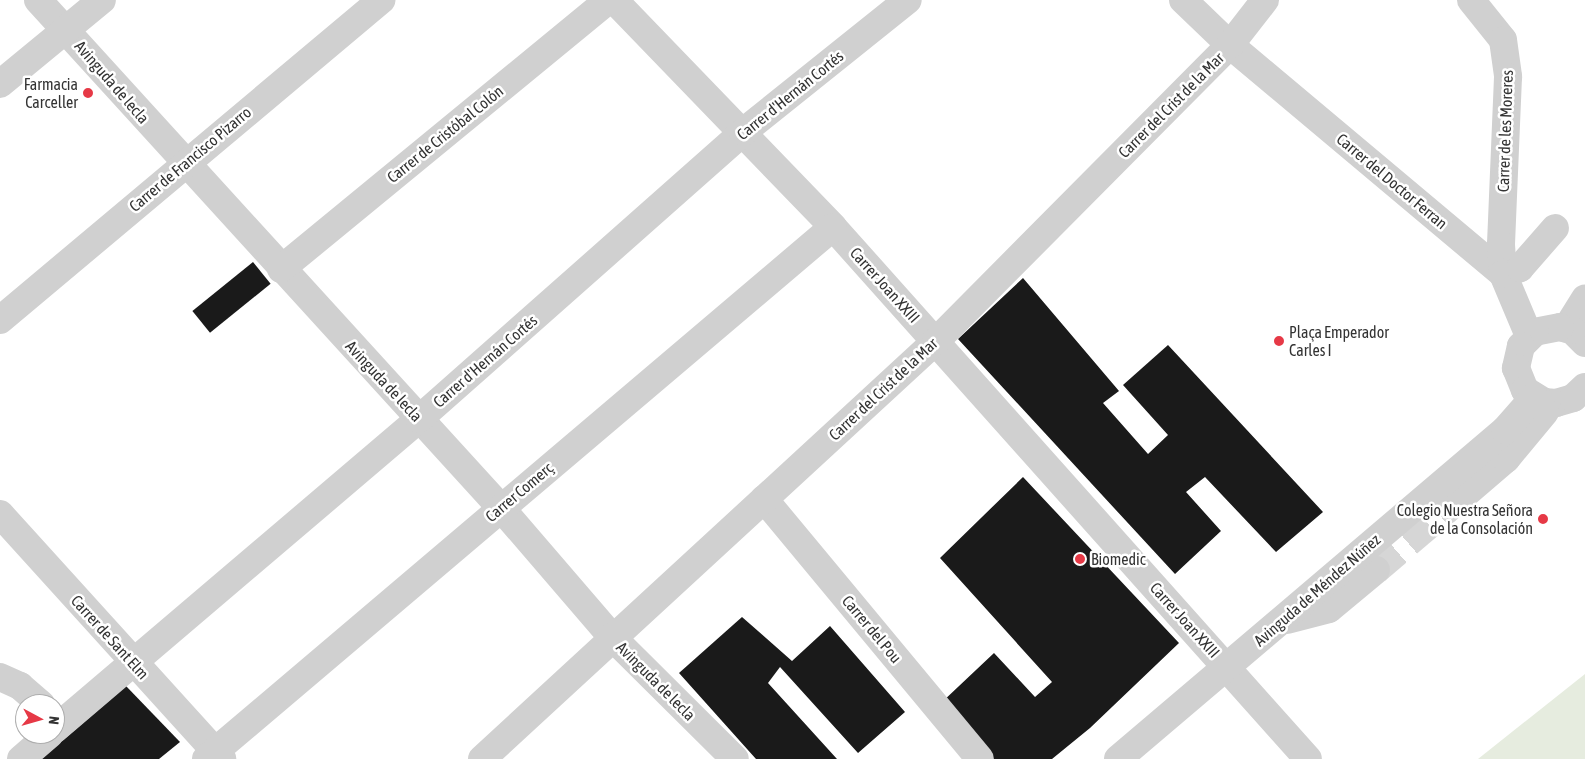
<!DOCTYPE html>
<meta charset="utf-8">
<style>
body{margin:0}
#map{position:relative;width:1585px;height:759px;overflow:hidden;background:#fff;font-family:"Asap Condensed",sans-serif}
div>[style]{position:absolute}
.green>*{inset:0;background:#e6ecdf}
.building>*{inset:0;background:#1a1a1a;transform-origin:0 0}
.minor-tunnel>*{height:28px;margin-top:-14px;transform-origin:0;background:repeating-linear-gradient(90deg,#d6d6d6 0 28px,transparent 0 42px)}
.minor>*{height:28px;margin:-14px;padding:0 14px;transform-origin:14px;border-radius:14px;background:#d0d0d0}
.dots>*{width:14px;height:14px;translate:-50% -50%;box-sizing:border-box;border:2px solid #fff;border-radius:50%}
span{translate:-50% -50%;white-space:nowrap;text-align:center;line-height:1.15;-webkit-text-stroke:5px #fff;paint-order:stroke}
.street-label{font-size:16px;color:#333}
.poi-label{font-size:16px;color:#333}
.right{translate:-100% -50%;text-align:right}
.left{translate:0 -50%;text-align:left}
.north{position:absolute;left:15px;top:694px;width:50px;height:50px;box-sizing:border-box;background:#fff;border:1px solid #adadad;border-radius:50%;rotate:96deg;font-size:14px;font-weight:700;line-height:20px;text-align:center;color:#333}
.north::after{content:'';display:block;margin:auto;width:18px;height:22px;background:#e63946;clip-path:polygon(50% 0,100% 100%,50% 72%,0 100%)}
</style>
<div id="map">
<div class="green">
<i style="clip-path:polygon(1585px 674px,1585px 759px,1478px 759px)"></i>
</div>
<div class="building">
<i style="left:253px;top:262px;width:28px;height:78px;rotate:51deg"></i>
<i style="clip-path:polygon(1023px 278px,1119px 391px,1103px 403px,1148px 454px,1168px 435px,1123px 385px,1168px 345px,1323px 512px,1276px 552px,1205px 477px,1186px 492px,1221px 531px,1175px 574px,958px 339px)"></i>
<i style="clip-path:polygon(1023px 477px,1179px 643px,1090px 728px,1052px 759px,989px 759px,941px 703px,994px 653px,1035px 697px,1052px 682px,940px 558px)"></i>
<i style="clip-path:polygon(742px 617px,792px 661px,830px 626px,905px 712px,858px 753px,780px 667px,768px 683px,837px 759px,756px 759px,679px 673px)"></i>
<i style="clip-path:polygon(126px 686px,180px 742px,159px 759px,41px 759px)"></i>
</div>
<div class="minor-tunnel">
<i style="left:1376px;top:570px;width:106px;rotate:-40.4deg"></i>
</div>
<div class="minor">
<i style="left:38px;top:0;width:687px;rotate:47.65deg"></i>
<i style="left:501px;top:508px;width:170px;rotate:49.3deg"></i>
<i style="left:612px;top:637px;width:173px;rotate:44.8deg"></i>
<i style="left:614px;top:0;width:315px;rotate:46deg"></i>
<i style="left:833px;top:227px;width:713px;rotate:48.24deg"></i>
<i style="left:1183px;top:0;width:65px;rotate:43.8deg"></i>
<i style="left:1230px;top:45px;width:356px;rotate:40deg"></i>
<i style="left:1503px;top:274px;width:67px;rotate:67.2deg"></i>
<i style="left:1471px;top:0;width:51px;rotate:51.3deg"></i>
<i style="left:1503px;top:40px;width:37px;rotate:82deg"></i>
<i style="left:1508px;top:77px;width:168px;rotate:92.4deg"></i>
<i style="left:1501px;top:245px;width:29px;rotate:86deg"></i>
<i style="left:0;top:84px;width:132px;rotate:-39.5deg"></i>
<i style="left:281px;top:269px;width:424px;rotate:-39.4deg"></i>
<i style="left:1503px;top:274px;width:18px;rotate:-19deg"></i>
<i style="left:1520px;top:268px;width:53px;rotate:-48.8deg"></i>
<i style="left:0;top:320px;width:498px;rotate:-40deg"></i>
<i style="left:1566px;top:329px;width:36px;rotate:-58deg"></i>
<i style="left:1585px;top:343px;width:18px;rotate:-135deg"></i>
<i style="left:1572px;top:330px;width:12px;rotate:-166deg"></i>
<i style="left:1560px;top:327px;width:25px;rotate:169deg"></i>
<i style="left:1535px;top:332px;width:20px;rotate:135deg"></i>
<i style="left:1521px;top:346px;width:23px;rotate:103deg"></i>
<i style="left:1516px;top:368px;width:24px;rotate:68deg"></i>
<i style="left:1525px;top:390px;width:22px;rotate:32deg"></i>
<i style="left:1544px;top:402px;width:12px;rotate:5deg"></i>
<i style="left:1556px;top:403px;width:18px;rotate:-16deg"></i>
<i style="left:1573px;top:398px;width:16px;rotate:-43deg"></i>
<i style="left:764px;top:499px;width:338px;rotate:50.3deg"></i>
<i style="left:1457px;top:501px;width:65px;rotate:-40.6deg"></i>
<i style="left:1506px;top:459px;width:61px;rotate:-50.3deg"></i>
<i style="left:0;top:514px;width:331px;rotate:47.8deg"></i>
<i style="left:1287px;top:620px;width:43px;rotate:-14.7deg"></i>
<i style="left:1329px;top:609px;width:61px;rotate:-39.7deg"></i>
<i style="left:0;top:677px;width:22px;rotate:24deg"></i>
<i style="left:20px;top:686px;width:28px;rotate:41deg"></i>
<i style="left:55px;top:729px;width:478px;rotate:-40.4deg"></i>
<i style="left:419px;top:419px;width:433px;rotate:-41.5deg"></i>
<i style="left:743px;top:132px;width:211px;rotate:-38.7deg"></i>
<i style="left:21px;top:759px;width:38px;rotate:-41deg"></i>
<i style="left:206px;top:759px;width:822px;rotate:-40.31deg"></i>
<i style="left:482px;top:759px;width:617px;rotate:-42.64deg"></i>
<i style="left:936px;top:341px;width:417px;rotate:-45.2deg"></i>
<i style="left:1230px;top:45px;width:57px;rotate:-52.1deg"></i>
<i style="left:1118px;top:759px;width:508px;rotate:-40.37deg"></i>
<i style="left:1505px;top:430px;width:44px;rotate:-48.7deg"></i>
</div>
<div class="dots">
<i style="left:88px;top:93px;background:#e63946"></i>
<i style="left:1279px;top:341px;background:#e63946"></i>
<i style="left:1543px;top:519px;background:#e63946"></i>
<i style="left:1080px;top:559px;background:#e63946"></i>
</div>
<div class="street-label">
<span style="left:112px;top:82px;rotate:49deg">Avinguda de lecla</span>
<span style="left:790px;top:95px;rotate:-39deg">Carrer d'Hernán Cortés</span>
<span style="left:1171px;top:105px;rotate:-45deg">Carrer del Crist de la Mar</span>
<span style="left:1505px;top:131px;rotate:-88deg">Carrer de les Moreres</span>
<span style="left:445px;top:134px;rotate:-39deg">Carrer de Cristóbal Colón</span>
<span style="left:190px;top:159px;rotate:-40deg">Carrer de Francisco Pizarro</span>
<span style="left:1392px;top:181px;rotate:40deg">Carrer del Doctor Ferran</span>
<span style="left:885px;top:285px;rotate:48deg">Carrer Joan XXIII</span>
<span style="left:485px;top:361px;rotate:-41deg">Carrer d'Hernán Cortés</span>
<span style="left:384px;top:381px;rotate:47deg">Avinguda de lecla</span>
<span style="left:883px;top:389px;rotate:-43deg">Carrer del Crist de la Mar</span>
<span style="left:519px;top:492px;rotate:-40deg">Carrer Comerç</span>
<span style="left:1317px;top:590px;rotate:-41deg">Avinguda de Méndez Núñez</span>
<span style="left:1185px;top:620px;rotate:48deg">Carrer Joan XXIII</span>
<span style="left:872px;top:629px;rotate:50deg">Carrer del Pou</span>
<span style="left:110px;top:637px;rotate:48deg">Carrer de Sant Elm</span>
<span style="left:656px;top:681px;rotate:45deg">Avinguda de lecla</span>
</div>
<div class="poi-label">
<span class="right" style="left:78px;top:93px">Farmacia<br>Carceller</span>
<span class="left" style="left:1289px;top:341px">Plaça Emperador<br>Carles I</span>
<span class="right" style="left:1533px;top:519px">Colegio Nuestra Señora<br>de la Consolación</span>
<span class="left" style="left:1091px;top:559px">Biomedic</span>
</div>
<div class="north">N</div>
</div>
